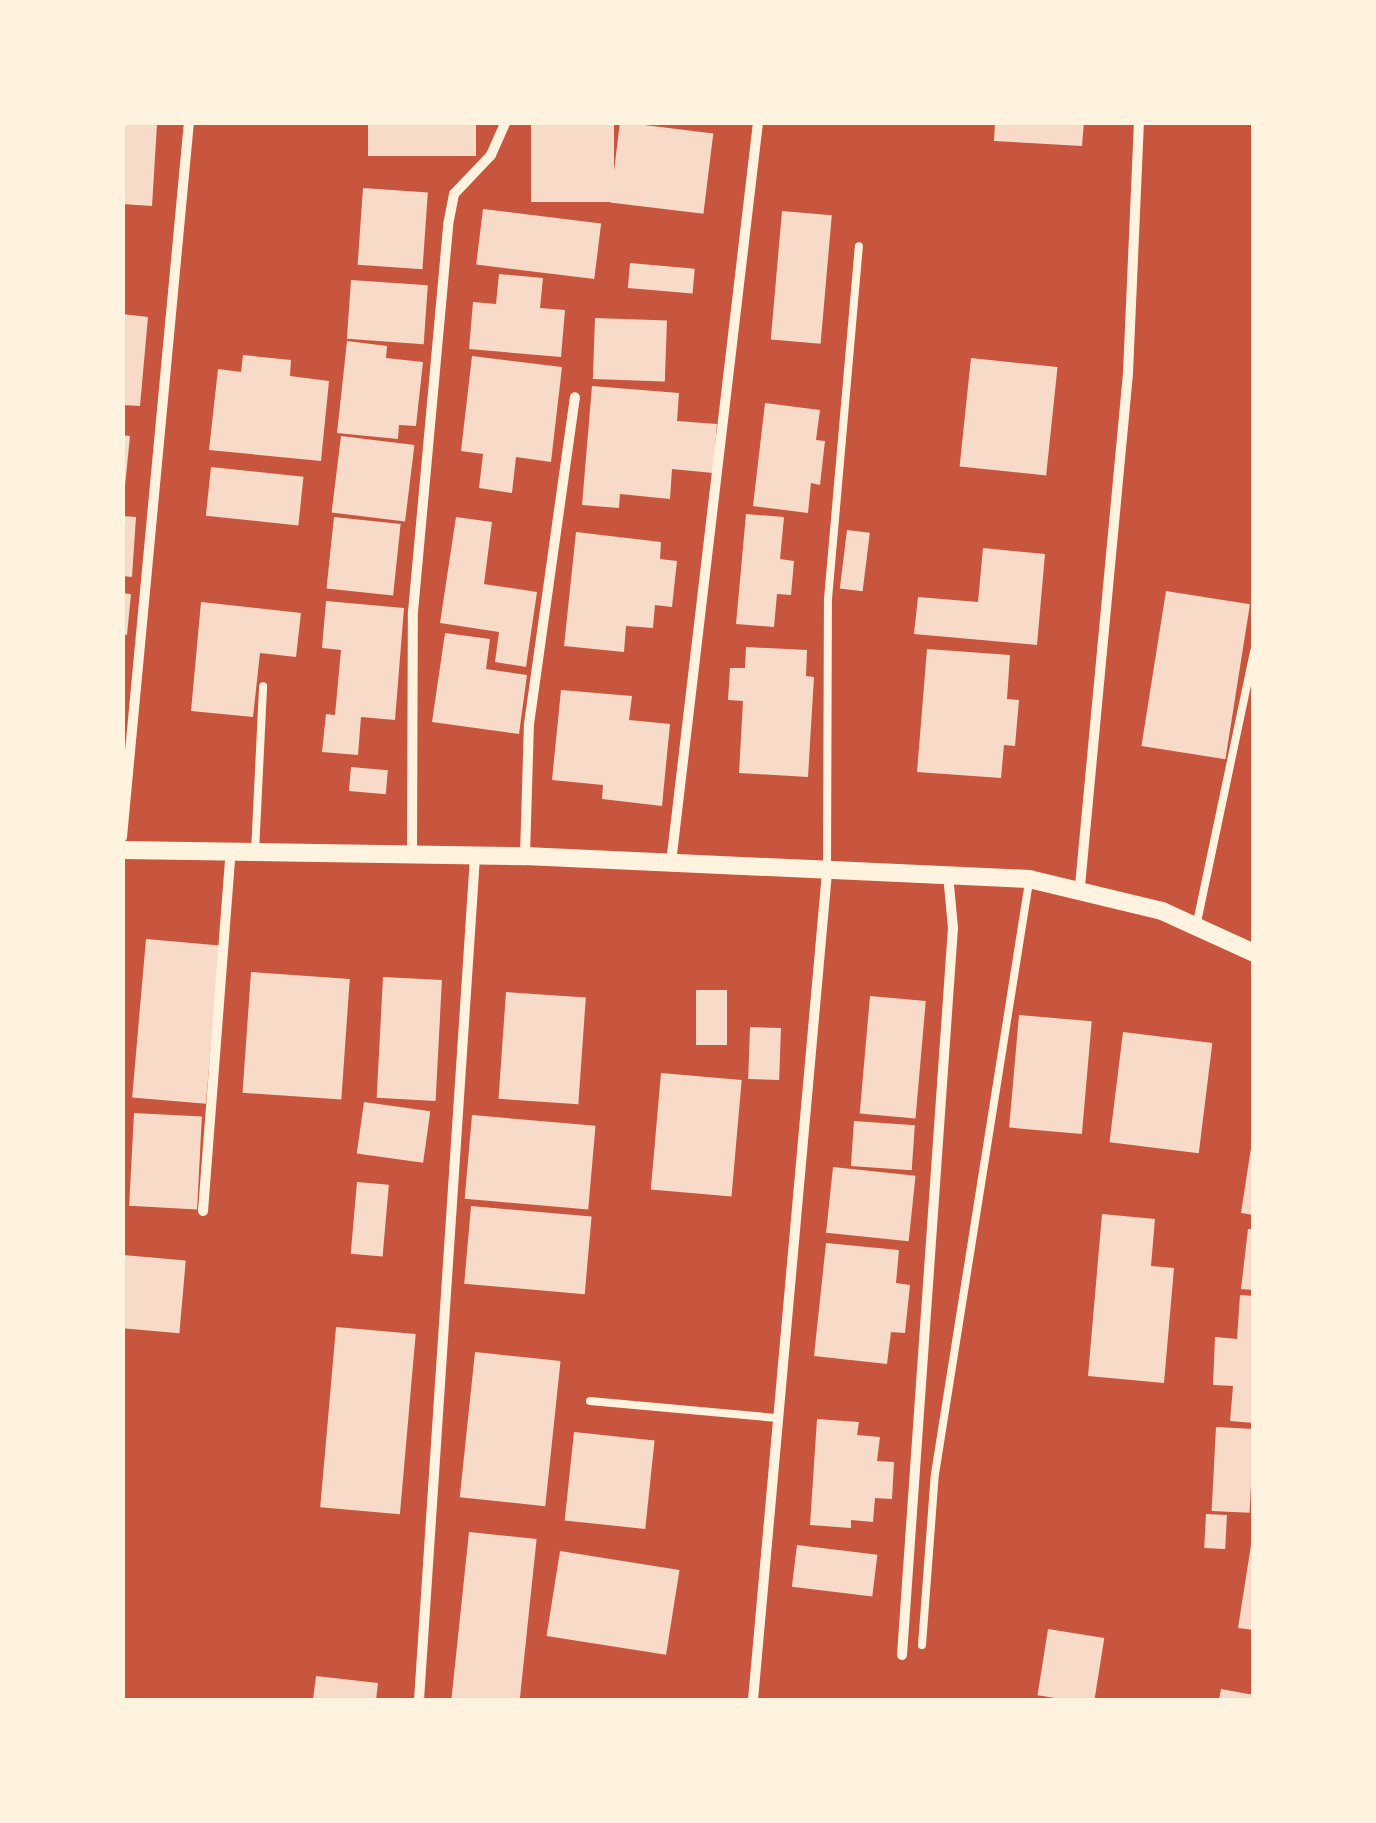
<!DOCTYPE html>
<style>
body{margin:0}
#map{position:relative;width:1376px;height:1823px;overflow:hidden;background:#c8553d;font-family:"Playfair Display",serif}
div>[style]{position:absolute}
.building>*{inset:0;background:#f7dbc8;transform-origin:0 0}
.service>*{height:8px;margin:-4px;padding:0 4px;transform-origin:4px;border-radius:4px;background:#fff3e0}
.minor>*{height:10px;margin:-5px;padding:0 5px;transform-origin:5px;border-radius:5px;background:#fff3e0}
.tertiary>*{height:18px;margin:-9px;padding:0 9px;transform-origin:9px;border-radius:9px;background:#fff3e0}
span{translate:-50% -50%;white-space:nowrap;text-align:center;line-height:1.15;-webkit-text-stroke:8px #fff3e0;paint-order:stroke}
.frame{position:absolute;inset:0;border:125px solid #fff3e0;pointer-events:none}
</style>
<div id="map">
<div class="building">
<i style="left:368px;top:122px;width:108px;height:34px"></i>
<i style="left:531px;top:122px;width:83px;height:80px"></i>
<i style="left:620px;top:122px;width:94px;height:81px;rotate:7deg"></i>
<i style="clip-path:polygon(995px 122px,1084px 122px,1082px 146px,994px 141px)"></i>
<i style="clip-path:polygon(122px 123px,157px 125px,152px 206px,122px 204px)"></i>
<i style="left:363px;top:188px;width:65px;height:77px;rotate:4deg"></i>
<i style="left:483px;top:209px;width:119px;height:56px;rotate:7deg"></i>
<i style="left:782px;top:211px;width:50px;height:129px;rotate:5deg"></i>
<i style="left:630px;top:263px;width:65px;height:25px;rotate:5deg"></i>
<i style="clip-path:polygon(499px 274px,543px 278px,540px 308px,565px 310px,561px 357px,469px 349px,473px 302px,496px 304px)"></i>
<i style="left:351px;top:280px;width:77px;height:59px;rotate:4deg"></i>
<i style="clip-path:polygon(122px 314px,148px 317px,140px 406px,122px 405px)"></i>
<i style="left:595px;top:318px;width:72px;height:61px;rotate:2deg"></i>
<i style="clip-path:polygon(347px 341px,387px 346px,386px 358px,423px 362px,416px 426px,399px 425px,398px 439px,337px 433px)"></i>
<i style="clip-path:polygon(243px 355px,291px 360px,290px 376px,329px 381px,321px 461px,209px 450px,218px 369px,241px 372px)"></i>
<i style="clip-path:polygon(472px 356px,562px 367px,551px 462px,516px 457px,512px 493px,479px 488px,483px 454px,461px 451px)"></i>
<i style="left:971px;top:358px;width:87px;height:109px;rotate:6deg"></i>
<i style="clip-path:polygon(592px 386px,679px 393px,677px 421px,717px 424px,713px 473px,672px 469px,670px 499px,620px 494px,619px 508px,582px 505px)"></i>
<i style="clip-path:polygon(765px 403px,820px 410px,816px 440px,825px 441px,820px 485px,811px 483px,808px 513px,753px 506px)"></i>
<i style="clip-path:polygon(122px 435px,130px 436px,125px 486px,122px 486px)"></i>
<i style="left:341px;top:436px;width:74px;height:77px;rotate:7deg"></i>
<i style="left:211px;top:467px;width:93px;height:49px;rotate:6deg"></i>
<i style="clip-path:polygon(746px 514px,784px 517px,780px 559px,794px 561px,791px 595px,777px 594px,774px 627px,736px 624px)"></i>
<i style="clip-path:polygon(122px 516px,136px 517px,132px 577px,122px 576px)"></i>
<i style="left:334px;top:517px;width:67px;height:72px;rotate:6deg"></i>
<i style="clip-path:polygon(456px 517px,492px 522px,484px 584px,537px 592px,526px 667px,495px 662px,499px 632px,440px 623px)"></i>
<i style="left:847px;top:530px;width:23px;height:59px;rotate:7deg"></i>
<i style="clip-path:polygon(576px 532px,661px 542px,660px 559px,677px 561px,672px 607px,655px 605px,653px 628px,626px 626px,624px 652px,564px 646px)"></i>
<i style="clip-path:polygon(983px 548px,1045px 554px,1037px 645px,914px 634px,918px 597px,978px 602px)"></i>
<i style="left:1166px;top:591px;width:85px;height:157px;rotate:9deg"></i>
<i style="clip-path:polygon(122px 593px,131px 594px,127px 635px,122px 634px)"></i>
<i style="clip-path:polygon(326px 601px,404px 608px,395px 720px,361px 717px,358px 755px,322px 752px,326px 714px,335px 715px,341px 650px,322px 648px)"></i>
<i style="clip-path:polygon(201px 602px,301px 613px,296px 657px,260px 653px,253px 717px,191px 711px)"></i>
<i style="clip-path:polygon(445px 633px,490px 639px,486px 669px,527px 675px,519px 734px,432px 722px)"></i>
<i style="clip-path:polygon(746px 647px,807px 650px,806px 676px,814px 677px,808px 777px,739px 773px,743px 701px,728px 700px,730px 668px,745px 668px)"></i>
<i style="clip-path:polygon(927px 649px,1010px 655px,1007px 699px,1019px 700px,1015px 746px,1004px 745px,1001px 778px,917px 772px)"></i>
<i style="clip-path:polygon(561px 690px,632px 696px,629px 720px,670px 724px,662px 806px,602px 799px,603px 785px,552px 780px)"></i>
<i style="left:351px;top:767px;width:37px;height:24px;rotate:5deg"></i>
<i style="left:146px;top:939px;width:74px;height:159px;rotate:5deg"></i>
<i style="left:251px;top:972px;width:99px;height:121px;rotate:4deg"></i>
<i style="left:383px;top:977px;width:59px;height:121px;rotate:3deg"></i>
<i style="left:696px;top:990px;width:31px;height:55px"></i>
<i style="left:506px;top:992px;width:80px;height:107px;rotate:4deg"></i>
<i style="left:870px;top:996px;width:56px;height:118px;rotate:5deg"></i>
<i style="left:1019px;top:1015px;width:73px;height:113px;rotate:5deg"></i>
<i style="left:750px;top:1027px;width:31px;height:52px;rotate:2deg"></i>
<i style="left:1123px;top:1032px;width:90px;height:111px;rotate:7deg"></i>
<i style="left:661px;top:1073px;width:81px;height:117px;rotate:5deg"></i>
<i style="left:364px;top:1102px;width:67px;height:52px;rotate:8deg"></i>
<i style="left:134px;top:1113px;width:68px;height:93px;rotate:3deg"></i>
<i style="left:472px;top:1115px;width:124px;height:84px;rotate:5deg"></i>
<i style="left:854px;top:1121px;width:61px;height:45px;rotate:4deg"></i>
<i style="clip-path:polygon(1251px 1148px,1254px 1148px,1254px 1215px,1241px 1213px)"></i>
<i style="left:833px;top:1167px;width:83px;height:66px;rotate:6deg"></i>
<i style="left:357px;top:1182px;width:32px;height:72px;rotate:5deg"></i>
<i style="left:471px;top:1206px;width:121px;height:78px;rotate:5deg"></i>
<i style="clip-path:polygon(1102px 1214px,1155px 1219px,1151px 1266px,1174px 1268px,1164px 1383px,1088px 1376px)"></i>
<i style="clip-path:polygon(1248px 1229px,1254px 1229px,1254px 1290px,1241px 1289px)"></i>
<i style="clip-path:polygon(826px 1243px,899px 1250px,896px 1283px,910px 1285px,905px 1333px,891px 1332px,887px 1364px,814px 1356px)"></i>
<i style="left:123px;top:1255px;width:63px;height:73px;rotate:5deg"></i>
<i style="clip-path:polygon(1240px 1295px,1254px 1296px,1254px 1423px,1230px 1421px,1233px 1386px,1213px 1385px,1215px 1337px,1237px 1339px)"></i>
<i style="left:336px;top:1327px;width:80px;height:181px;rotate:5deg"></i>
<i style="left:475px;top:1352px;width:86px;height:146px;rotate:6deg"></i>
<i style="clip-path:polygon(817px 1419px,859px 1422px,857px 1435px,880px 1437px,877px 1461px,894px 1462px,892px 1499px,875px 1498px,873px 1522px,851px 1520px,851px 1528px,810px 1525px)"></i>
<i style="left:1216px;top:1427px;width:38px;height:84px;rotate:3deg"></i>
<i style="left:574px;top:1432px;width:81px;height:89px;rotate:6deg"></i>
<i style="left:1206px;top:1514px;width:21px;height:34px;rotate:3deg"></i>
<i style="left:469px;top:1532px;width:68px;height:169px;rotate:6deg"></i>
<i style="left:797px;top:1545px;width:81px;height:42px;rotate:7deg"></i>
<i style="clip-path:polygon(1251px 1545px,1254px 1545px,1254px 1630px,1238px 1628px)"></i>
<i style="left:560px;top:1551px;width:121px;height:86px;rotate:9deg"></i>
<i style="left:1048px;top:1629px;width:57px;height:67px;rotate:9deg"></i>
<i style="clip-path:polygon(316px 1676px,378px 1683px,376px 1700px,313px 1700px)"></i>
<i style="clip-path:polygon(1221px 1689px,1254px 1695px,1254px 1700px,1219px 1700px)"></i>
</div>
<div class="service">
<i style="left:255px;top:852px;width:166px;rotate:-87.2deg"></i>
<i style="left:827px;top:868px;width:269px;rotate:-89.8deg"></i>
<i style="left:828px;top:599px;width:354px;rotate:-85deg"></i>
<i style="left:1196px;top:927px;width:282px;rotate:-78.1deg"></i>
<i style="left:590px;top:1401px;width:189px;rotate:5.2deg"></i>
<i style="left:922px;top:1645px;width:171px;rotate:-85.7deg"></i>
<i style="left:935px;top:1474px;width:599px;rotate:-80.98deg"></i>
</div>
<div class="minor">
<i style="left:122px;top:837px;width:718px;rotate:-84.65deg"></i>
<i style="left:412px;top:855px;width:243px;rotate:-89.8deg"></i>
<i style="left:413px;top:612px;width:389px;rotate:-84.8deg"></i>
<i style="left:448px;top:225px;width:32px;rotate:-79deg"></i>
<i style="left:454px;top:194px;width:54px;rotate:-46.5deg"></i>
<i style="left:491px;top:155px;width:36px;rotate:-66deg"></i>
<i style="left:525px;top:856px;width:132px;rotate:-88.3deg"></i>
<i style="left:529px;top:724px;width:330px;rotate:-82deg"></i>
<i style="left:671px;top:863px;width:746px;rotate:-83.3deg"></i>
<i style="left:1080px;top:886px;width:515px;rotate:-84.65deg"></i>
<i style="left:1128px;top:373px;width:251px;rotate:-87.5deg"></i>
<i style="left:203px;top:1211px;width:362px;rotate:-85.6deg"></i>
<i style="left:902px;top:1655px;width:729px;rotate:-85.99deg"></i>
<i style="left:953px;top:928px;width:54px;rotate:-95.3deg"></i>
<i style="left:419px;top:1700px;width:846px;rotate:-86.2deg"></i>
<i style="left:753px;top:1700px;width:831px;rotate:-84.89deg"></i>
</div>
<div class="tertiary">
<i style="left:122px;top:850px;width:403px;rotate:0.9deg"></i>
<i style="left:525px;top:856px;width:505px;rotate:2.61deg"></i>
<i style="left:1029px;top:879px;width:137px;rotate:13.5deg"></i>
<i style="left:1162px;top:911px;width:101px;rotate:24.5deg"></i>
</div>
<div class="frame"></div>
</div>
